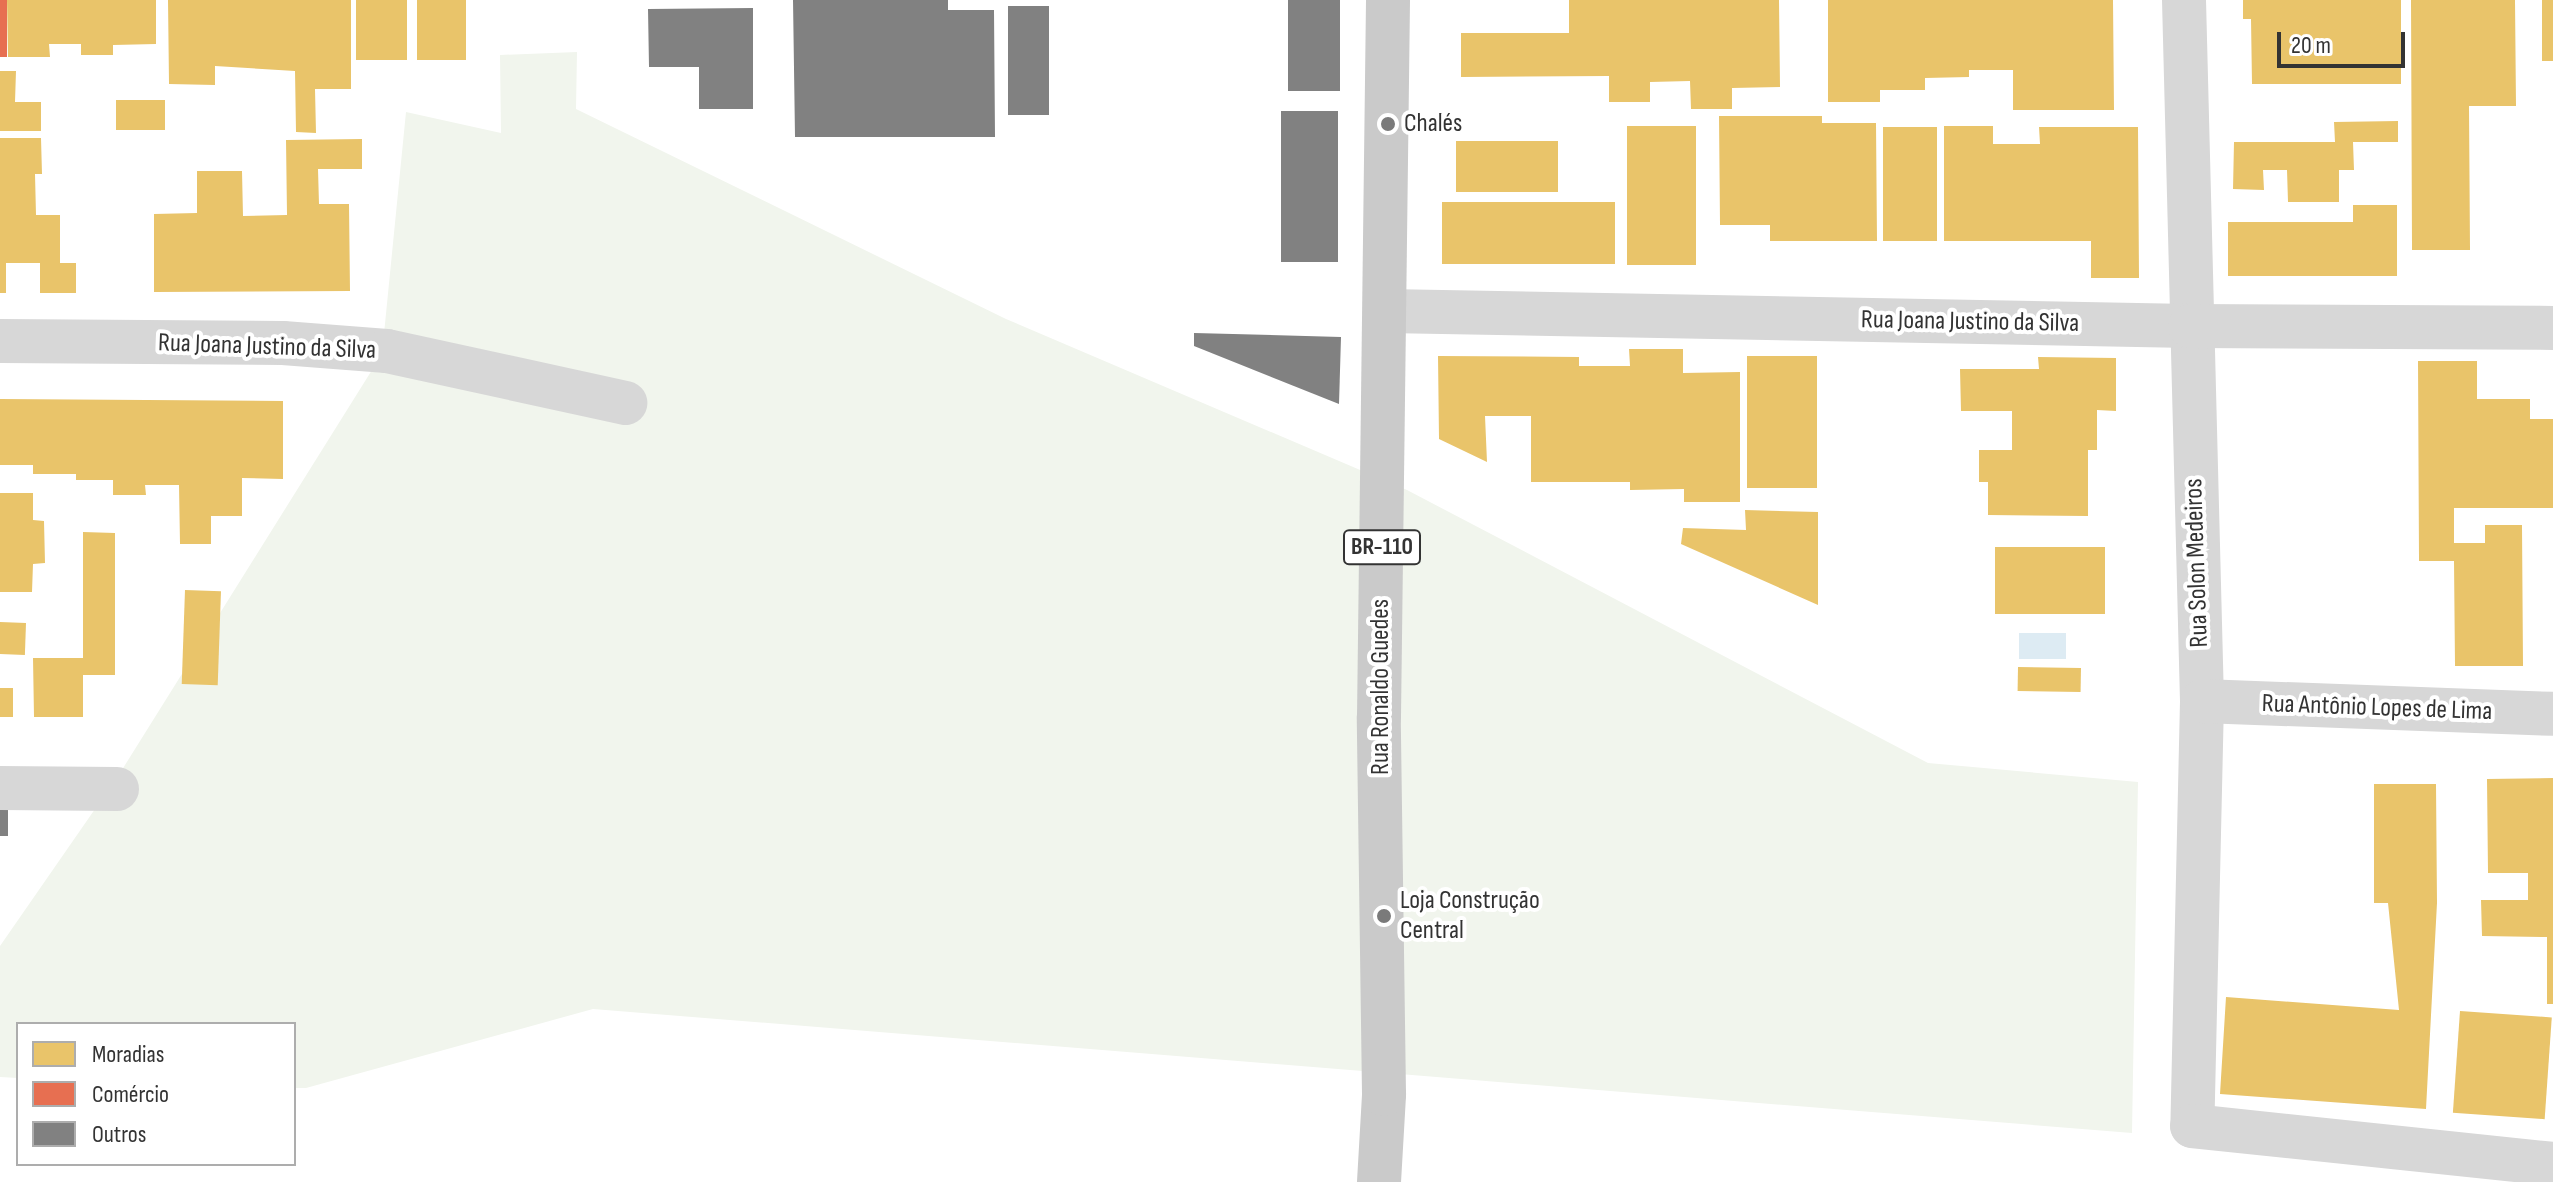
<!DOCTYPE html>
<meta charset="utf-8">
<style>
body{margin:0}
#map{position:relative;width:2553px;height:1182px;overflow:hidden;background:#fff;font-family:"Sofia Sans Condensed",sans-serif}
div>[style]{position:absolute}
.green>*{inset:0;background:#f1f5ed}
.water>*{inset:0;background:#ddebf3;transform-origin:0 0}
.homes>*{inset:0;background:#e9c46a;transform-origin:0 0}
.shops>*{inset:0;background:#e76f51;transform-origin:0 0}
.building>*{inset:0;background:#818181;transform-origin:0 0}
.minor>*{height:44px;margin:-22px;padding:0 22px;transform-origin:22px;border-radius:22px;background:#d7d7d7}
.major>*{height:44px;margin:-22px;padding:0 22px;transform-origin:22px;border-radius:22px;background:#cacaca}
.dots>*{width:22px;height:22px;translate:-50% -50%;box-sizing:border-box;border:4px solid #fff;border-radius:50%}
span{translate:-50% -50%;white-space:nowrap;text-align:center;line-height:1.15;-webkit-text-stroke:8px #fff;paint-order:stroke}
.shield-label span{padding:2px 6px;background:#fff;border:2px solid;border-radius:6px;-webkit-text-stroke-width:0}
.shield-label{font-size:24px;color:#333;font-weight:700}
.poi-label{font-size:26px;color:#333}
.left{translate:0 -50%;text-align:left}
.street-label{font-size:26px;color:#333}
.legend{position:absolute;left:16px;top:1022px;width:280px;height:144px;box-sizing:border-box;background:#fff;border:2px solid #adadad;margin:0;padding:10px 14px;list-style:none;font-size:24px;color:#333}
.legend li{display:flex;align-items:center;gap:16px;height:40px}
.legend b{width:40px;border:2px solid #adadad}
.scale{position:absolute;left:2277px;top:32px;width:128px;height:36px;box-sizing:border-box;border:4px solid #333;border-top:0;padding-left:10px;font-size:24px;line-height:28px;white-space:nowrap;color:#333;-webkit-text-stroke:6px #fff;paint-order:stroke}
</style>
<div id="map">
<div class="green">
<i style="clip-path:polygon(577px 52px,576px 109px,1006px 319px,1407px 490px,1928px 763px,2138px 782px,2132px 1133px,593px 1009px,306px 1088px,294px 1088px,294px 1024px,18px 1024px,18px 1078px,0 1077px,0 946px,120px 773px,382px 354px,406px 112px,501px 133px,500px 55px)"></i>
</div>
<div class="water">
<i style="left:2019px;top:633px;width:47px;height:26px"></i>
</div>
<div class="homes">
<i style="clip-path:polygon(7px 0,156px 0,156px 44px,113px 45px,113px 55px,81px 55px,81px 44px,49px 44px,50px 57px,8px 57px)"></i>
<i style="clip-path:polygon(168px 0,351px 0,351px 89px,315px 89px,316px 133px,296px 132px,295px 71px,215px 66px,215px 85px,169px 84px)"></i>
<i style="left:356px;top:0;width:51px;height:60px"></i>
<i style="left:417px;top:0;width:49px;height:60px"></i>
<i style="clip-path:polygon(1569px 0,1779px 0,1780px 87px,1732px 88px,1732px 109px,1691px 109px,1690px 81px,1650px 82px,1650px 102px,1609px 102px,1609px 76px,1461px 77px,1461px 33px,1569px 33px)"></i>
<i style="clip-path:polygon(1828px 0,2113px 0,2114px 110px,2013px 110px,2013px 70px,1969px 70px,1969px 77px,1925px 78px,1925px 90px,1880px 90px,1880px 102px,1828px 102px)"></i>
<i style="clip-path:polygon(2243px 0,2401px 0,2401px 84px,2252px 84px,2251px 19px,2243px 19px)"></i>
<i style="clip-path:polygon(2411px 0,2515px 0,2516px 106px,2469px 106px,2470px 250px,2412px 250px)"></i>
<i style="left:2542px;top:0;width:11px;height:61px"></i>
<i style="clip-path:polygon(0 71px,16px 71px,15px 102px,41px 102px,41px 131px,0 131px)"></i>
<i style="left:116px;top:100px;width:49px;height:30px"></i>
<i style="clip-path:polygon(1719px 116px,1822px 116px,1822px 123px,1876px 123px,1877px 241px,1770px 241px,1770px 225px,1720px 225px)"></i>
<i style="clip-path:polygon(2398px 121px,2398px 142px,2353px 142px,2354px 170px,2339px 170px,2339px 202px,2288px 202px,2287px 170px,2263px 170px,2264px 190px,2233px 189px,2234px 142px,2335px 142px,2334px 122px)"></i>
<i style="left:1627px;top:126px;width:69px;height:139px"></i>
<i style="clip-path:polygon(1944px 126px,1993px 126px,1993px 144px,2040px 144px,2039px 127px,2138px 127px,2139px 278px,2091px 278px,2091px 241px,1944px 241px)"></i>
<i style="left:1883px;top:127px;width:54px;height:114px"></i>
<i style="clip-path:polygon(0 138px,41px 138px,42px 174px,35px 174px,36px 215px,60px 215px,60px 263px,76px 263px,76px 293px,40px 293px,40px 263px,6px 263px,6px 293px,0 293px)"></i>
<i style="clip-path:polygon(362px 139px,362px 169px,318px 169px,319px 204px,349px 204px,350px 291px,154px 292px,154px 214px,197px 213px,197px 171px,242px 171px,243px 216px,287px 215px,286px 140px)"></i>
<i style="left:1456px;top:141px;width:102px;height:51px"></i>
<i style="left:1442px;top:202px;width:173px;height:62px"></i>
<i style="clip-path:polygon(2353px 205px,2397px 205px,2397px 276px,2228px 276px,2228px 222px,2353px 222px)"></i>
<i style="clip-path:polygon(1629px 349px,1683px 349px,1683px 373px,1740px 372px,1740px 502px,1684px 502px,1684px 489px,1630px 490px,1630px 482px,1531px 482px,1531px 416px,1485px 416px,1487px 462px,1439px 439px,1438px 356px,1579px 357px,1579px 366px,1630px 366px)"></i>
<i style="left:1747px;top:356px;width:70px;height:132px"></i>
<i style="clip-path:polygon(2038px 357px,2116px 358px,2116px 411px,2097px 410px,2097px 450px,2088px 450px,2088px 516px,1988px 515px,1988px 482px,1979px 482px,1979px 450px,2012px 450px,2012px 411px,1961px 411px,1960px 369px,2039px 369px)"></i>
<i style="clip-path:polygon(2418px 361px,2477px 361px,2477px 399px,2530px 399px,2530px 419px,2553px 419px,2553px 508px,2454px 508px,2454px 543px,2485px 543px,2485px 525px,2522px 525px,2523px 666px,2455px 666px,2454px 561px,2419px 561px)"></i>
<i style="clip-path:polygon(0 399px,283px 401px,283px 479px,242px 478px,242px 516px,211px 516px,211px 544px,180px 544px,179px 485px,145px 485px,146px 495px,113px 495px,113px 480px,76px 480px,76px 474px,33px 474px,33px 465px,0 465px)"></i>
<i style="clip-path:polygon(0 493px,33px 493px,33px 520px,44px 521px,45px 563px,33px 564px,32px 592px,0 592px)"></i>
<i style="clip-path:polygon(1745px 510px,1818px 512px,1818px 605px,1681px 544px,1683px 528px,1746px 530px)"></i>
<i style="clip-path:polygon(83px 532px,115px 533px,115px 675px,83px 675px,83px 717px,34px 717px,33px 658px,83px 658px)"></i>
<i style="left:2105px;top:547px;width:67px;height:110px;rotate:90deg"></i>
<i style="left:185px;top:590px;width:36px;height:94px;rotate:2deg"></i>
<i style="left:26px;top:623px;width:32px;height:26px;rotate:92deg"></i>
<i style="left:2018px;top:667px;width:63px;height:24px;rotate:1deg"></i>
<i style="left:0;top:688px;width:13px;height:29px"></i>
<i style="clip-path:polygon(2553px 778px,2553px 1004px,2547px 1004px,2547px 937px,2482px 936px,2481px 900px,2528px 900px,2528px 873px,2488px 873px,2487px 779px)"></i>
<i style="clip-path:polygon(2374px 784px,2436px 784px,2437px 903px,2426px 1109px,2220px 1094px,2226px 997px,2399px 1010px,2388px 903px,2374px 903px)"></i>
<i style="left:2460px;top:1011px;width:92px;height:102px;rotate:4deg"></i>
</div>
<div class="shops">
<i style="left:0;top:0;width:7px;height:57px"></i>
</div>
<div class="building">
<i style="clip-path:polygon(793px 0,948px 0,948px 10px,994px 10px,995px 137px,795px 137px)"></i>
<i style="left:1288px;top:0;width:52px;height:91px"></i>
<i style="left:1008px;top:6px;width:41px;height:109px"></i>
<i style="clip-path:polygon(753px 8px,753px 109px,699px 109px,699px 67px,649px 67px,648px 9px)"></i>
<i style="left:1281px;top:111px;width:57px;height:151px"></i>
<i style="clip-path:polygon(1194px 333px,1341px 337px,1339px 404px,1194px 346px)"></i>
<i style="left:0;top:803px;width:8px;height:33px"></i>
</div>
<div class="minor">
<i style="left:2184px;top:0;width:701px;rotate:88.53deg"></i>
<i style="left:2202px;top:701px;width:425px;rotate:91.3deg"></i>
<i style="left:2192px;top:1126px;width:363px;rotate:6deg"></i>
<i style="left:1386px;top:311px;width:804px;rotate:1.07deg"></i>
<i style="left:2190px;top:326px;width:363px;rotate:0.3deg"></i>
<i style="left:0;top:341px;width:283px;rotate:0.4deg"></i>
<i style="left:283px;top:343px;width:104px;rotate:4.4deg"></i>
<i style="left:387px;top:351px;width:244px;rotate:12.3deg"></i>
<i style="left:2202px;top:701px;width:351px;rotate:2.1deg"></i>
<i style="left:0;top:788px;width:117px;rotate:0.5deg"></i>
</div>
<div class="major">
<i style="left:1379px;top:1182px;width:88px;rotate:-86.7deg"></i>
<i style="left:1384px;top:1094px;width:377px;rotate:-90.8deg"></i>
<i style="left:1379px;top:717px;width:717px;rotate:-89.28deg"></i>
</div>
<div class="dots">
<i style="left:1388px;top:124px;background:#7a7a7a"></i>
<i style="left:1384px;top:916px;background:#7a7a7a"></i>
</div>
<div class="shield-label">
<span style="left:1382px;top:547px">BR-110</span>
</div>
<div class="poi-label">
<span class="left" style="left:1404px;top:124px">Chalés</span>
<span class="left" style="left:1400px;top:916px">Loja Construção<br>Central</span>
</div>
<div class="street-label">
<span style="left:1970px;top:322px;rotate:1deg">Rua Joana Justino da Silva</span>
<span style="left:267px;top:347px;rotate:2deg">Rua Joana Justino da Silva</span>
<span style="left:2197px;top:563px;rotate:-92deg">Rua Solon Medeiros</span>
<span style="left:1381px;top:687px;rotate:-90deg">Rua Ronaldo Guedes</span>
<span style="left:2377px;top:708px;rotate:2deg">Rua Antônio Lopes de Lima</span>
</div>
<ul class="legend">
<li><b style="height:22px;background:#e9c46a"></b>Moradias</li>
<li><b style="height:22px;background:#e76f51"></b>Comércio</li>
<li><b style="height:22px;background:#818181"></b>Outros</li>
</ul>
<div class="scale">20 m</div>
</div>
